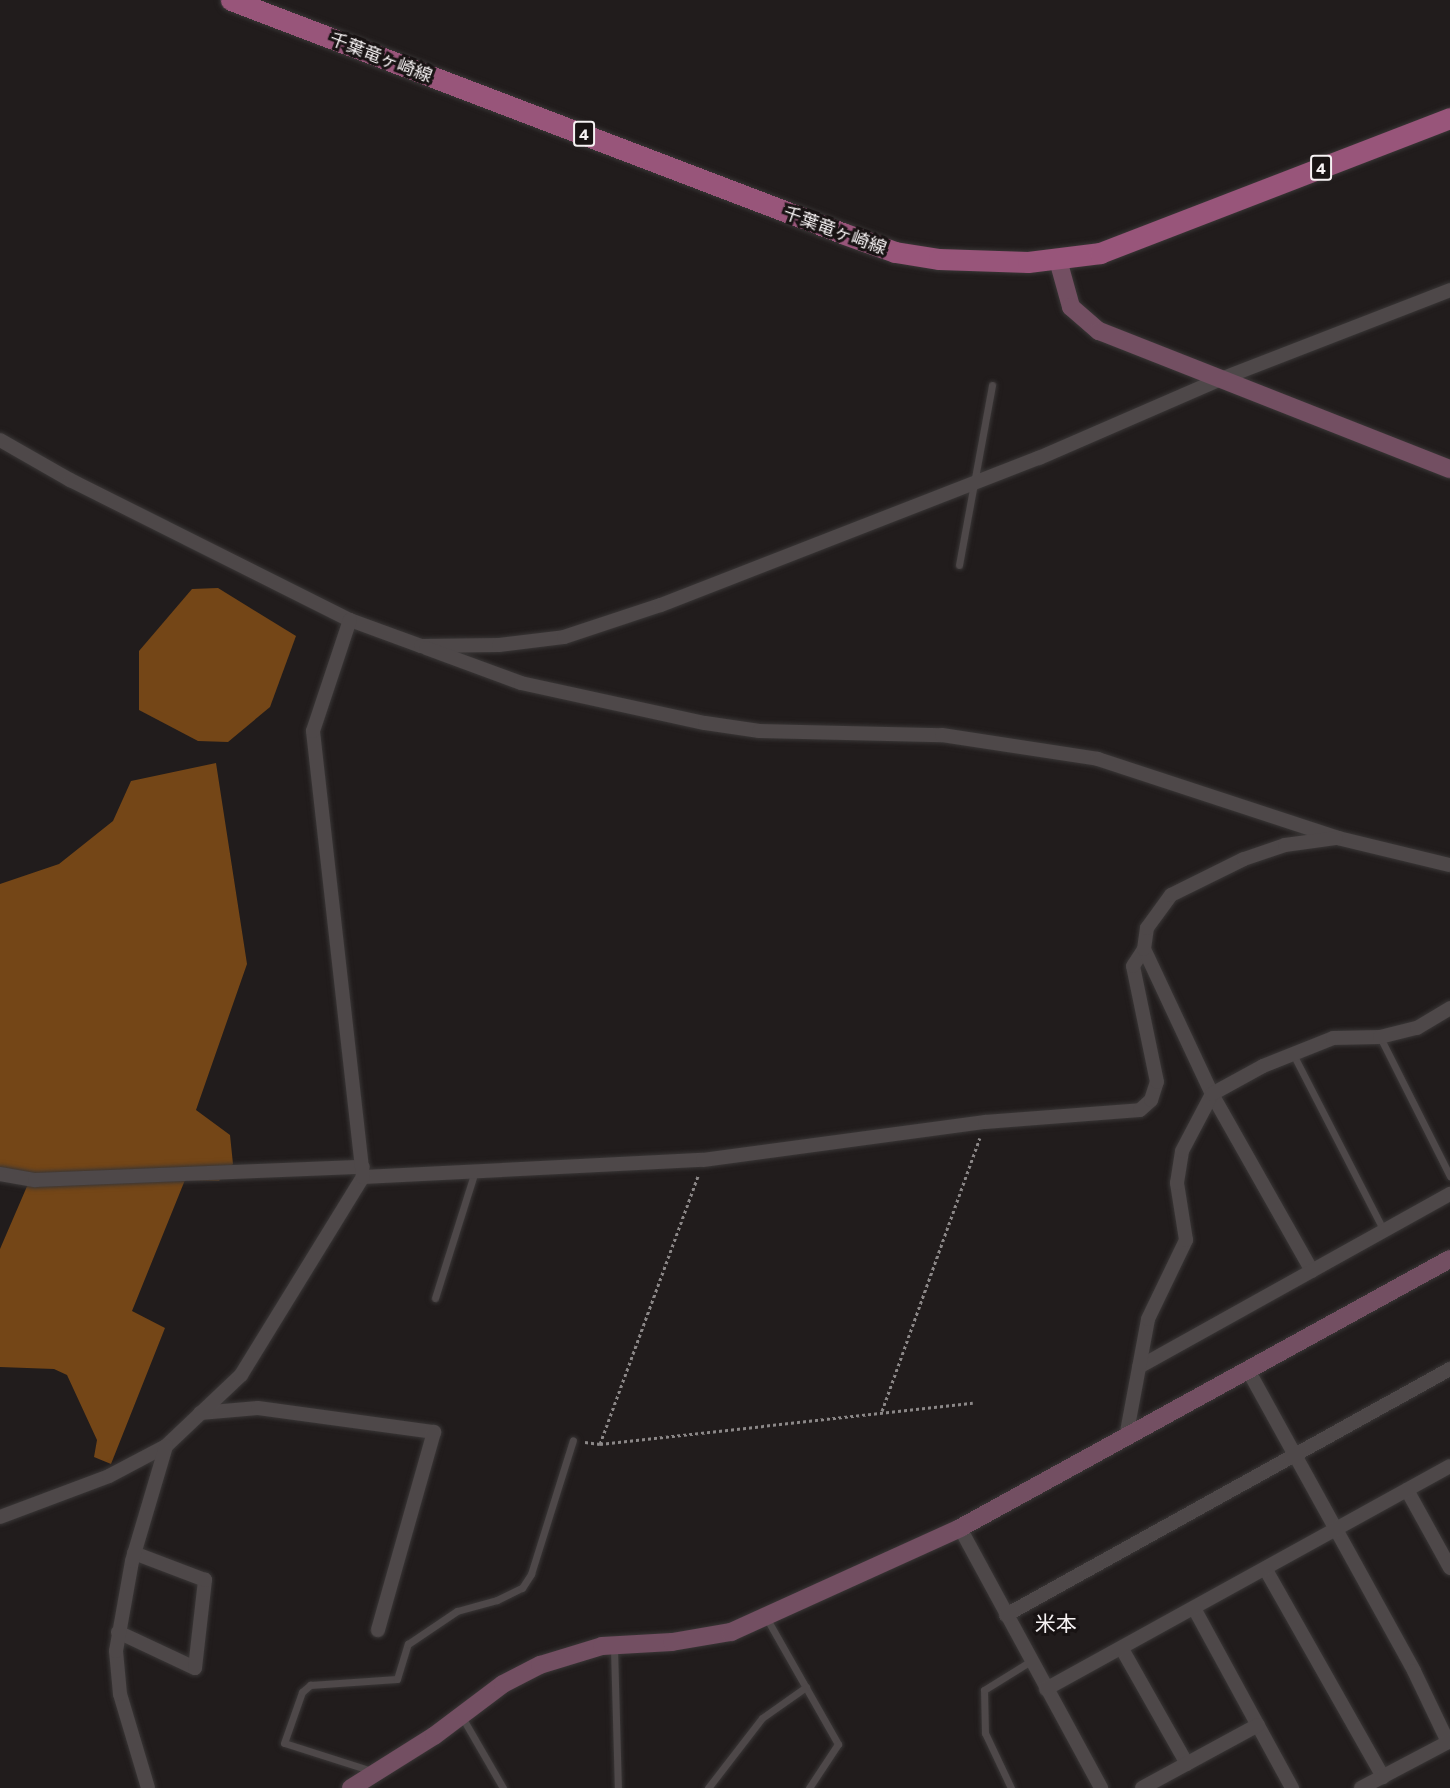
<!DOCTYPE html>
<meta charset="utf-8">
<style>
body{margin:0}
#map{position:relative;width:1450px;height:1788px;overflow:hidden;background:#211c1c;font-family:Commissioner,"Noto Sans JP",sans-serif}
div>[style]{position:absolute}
.forest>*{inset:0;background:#744617}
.path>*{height:3px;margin-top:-1.5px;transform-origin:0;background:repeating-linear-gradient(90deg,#8b8787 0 3px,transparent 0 6px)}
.roads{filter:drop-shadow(0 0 2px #393636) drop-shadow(0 0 2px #393636)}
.lane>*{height:7px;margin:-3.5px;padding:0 3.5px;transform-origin:3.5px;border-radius:3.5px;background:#4e4849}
.street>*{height:14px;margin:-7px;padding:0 7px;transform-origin:7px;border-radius:7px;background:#4e4849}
.secondary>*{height:18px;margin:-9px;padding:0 9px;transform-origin:9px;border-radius:9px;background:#734f62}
.primary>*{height:21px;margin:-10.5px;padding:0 10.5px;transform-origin:10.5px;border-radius:10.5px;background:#98557a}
span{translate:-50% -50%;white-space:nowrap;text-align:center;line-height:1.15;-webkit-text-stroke:6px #181313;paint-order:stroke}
.shield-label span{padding:2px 4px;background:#181313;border:2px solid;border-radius:4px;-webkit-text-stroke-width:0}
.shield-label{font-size:16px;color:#f6f2f3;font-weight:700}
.street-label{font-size:18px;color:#f6f2f3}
.quarter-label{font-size:21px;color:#f6f2f3}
</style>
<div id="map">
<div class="forest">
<i style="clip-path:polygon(218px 588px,296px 636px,270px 707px,228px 742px,198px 741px,139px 710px,139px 651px,192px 589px)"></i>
<i style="clip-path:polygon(216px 763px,247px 964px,196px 1110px,230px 1135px,233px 1164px,219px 1181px,185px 1180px,132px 1311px,165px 1328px,111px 1464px,94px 1457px,97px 1440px,67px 1375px,54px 1369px,0 1367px,0 1249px,28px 1184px,0 1179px,0 884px,59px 864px,113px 821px,131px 781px)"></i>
</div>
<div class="path">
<i style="left:882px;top:1411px;width:290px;rotate:-70.3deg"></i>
<i style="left:585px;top:1442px;width:15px;rotate:8deg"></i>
<i style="left:600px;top:1444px;width:375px;rotate:-6.3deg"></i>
<i style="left:600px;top:1444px;width:285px;rotate:-69.9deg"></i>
</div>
<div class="roads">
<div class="lane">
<i style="left:959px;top:565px;width:183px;rotate:-79.6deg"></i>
<i style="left:1380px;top:1037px;width:156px;rotate:63.3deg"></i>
<i style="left:1293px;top:1054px;width:199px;rotate:62.8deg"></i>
<i style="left:435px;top:1298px;width:133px;rotate:-72.5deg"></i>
<i style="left:767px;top:1619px;width:144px;rotate:60.4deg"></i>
<i style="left:838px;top:1744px;width:53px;rotate:123.4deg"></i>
<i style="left:614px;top:1648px;width:140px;rotate:88.4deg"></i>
<i style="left:462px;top:1717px;width:82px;rotate:60deg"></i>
<i style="left:372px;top:1771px;width:92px;rotate:-162.3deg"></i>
<i style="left:284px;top:1743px;width:54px;rotate:-70.6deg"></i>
<i style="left:302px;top:1692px;width:11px;rotate:-41deg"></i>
<i style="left:310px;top:1685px;width:87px;rotate:-3.9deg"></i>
<i style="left:397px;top:1679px;width:37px;rotate:-73deg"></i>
<i style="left:408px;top:1644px;width:59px;rotate:-34deg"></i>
<i style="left:457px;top:1611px;width:41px;rotate:-15.4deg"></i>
<i style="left:497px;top:1600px;width:28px;rotate:-26deg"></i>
<i style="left:522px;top:1588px;width:17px;rotate:-57deg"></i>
<i style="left:531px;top:1574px;width:140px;rotate:-72.6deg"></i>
<i style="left:708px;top:1788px;width:88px;rotate:-52.4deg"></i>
<i style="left:762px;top:1718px;width:54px;rotate:-35.2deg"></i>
<i style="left:1011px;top:1788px;width:61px;rotate:-115.3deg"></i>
<i style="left:985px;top:1733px;width:43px;rotate:-91.3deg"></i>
<i style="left:984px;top:1690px;width:55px;rotate:-31.7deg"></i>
</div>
<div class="street">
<i style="left:0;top:440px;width:81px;rotate:29.7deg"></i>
<i style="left:70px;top:480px;width:313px;rotate:26.6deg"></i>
<i style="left:350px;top:620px;width:76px;rotate:20.1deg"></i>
<i style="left:421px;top:646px;width:78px;rotate:-0.7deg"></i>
<i style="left:499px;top:645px;width:65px;rotate:-7deg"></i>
<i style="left:564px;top:637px;width:102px;rotate:-18.3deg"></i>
<i style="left:661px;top:605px;width:406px;rotate:-21.3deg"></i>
<i style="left:1039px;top:458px;width:198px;rotate:-23.5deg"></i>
<i style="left:1221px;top:379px;width:246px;rotate:-21.2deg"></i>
<i style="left:426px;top:648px;width:101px;rotate:20.2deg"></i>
<i style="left:521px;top:683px;width:188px;rotate:12.3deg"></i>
<i style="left:705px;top:723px;width:55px;rotate:8.4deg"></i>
<i style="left:759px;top:731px;width:183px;rotate:1.3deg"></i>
<i style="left:942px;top:735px;width:158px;rotate:8.7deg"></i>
<i style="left:1098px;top:759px;width:253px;rotate:18.2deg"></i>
<i style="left:1338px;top:838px;width:115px;rotate:13.6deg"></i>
<i style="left:0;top:1174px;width:36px;rotate:10deg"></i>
<i style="left:35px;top:1180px;width:328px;rotate:-2.3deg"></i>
<i style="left:363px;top:1177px;width:340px;rotate:-2.9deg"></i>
<i style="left:703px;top:1160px;width:285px;rotate:-7.7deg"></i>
<i style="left:985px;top:1122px;width:155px;rotate:-4.4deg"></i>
<i style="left:1140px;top:1110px;width:15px;rotate:-42deg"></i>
<i style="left:1151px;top:1100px;width:19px;rotate:-72deg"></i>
<i style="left:1157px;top:1082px;width:118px;rotate:-101.7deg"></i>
<i style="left:1133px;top:966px;width:20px;rotate:-57deg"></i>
<i style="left:1312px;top:1271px;width:203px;rotate:-119.5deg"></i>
<i style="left:1212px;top:1094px;width:160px;rotate:-115.1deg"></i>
<i style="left:1144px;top:949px;width:21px;rotate:-82deg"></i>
<i style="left:1147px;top:928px;width:41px;rotate:-54deg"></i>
<i style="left:1171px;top:895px;width:81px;rotate:-26.3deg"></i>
<i style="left:1244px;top:859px;width:43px;rotate:-18.9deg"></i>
<i style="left:1285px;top:845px;width:51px;rotate:-7.8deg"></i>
<i style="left:1139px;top:1367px;width:356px;rotate:-29.1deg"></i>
<i style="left:1248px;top:1370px;width:344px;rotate:61.1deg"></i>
<i style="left:1414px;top:1671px;width:79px;rotate:64.4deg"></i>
<i style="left:200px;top:1413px;width:58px;rotate:-4.9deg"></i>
<i style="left:258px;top:1408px;width:178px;rotate:7.8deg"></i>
<i style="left:434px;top:1432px;width:206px;rotate:105.8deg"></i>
<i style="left:1126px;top:1437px;width:120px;rotate:-79.4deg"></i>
<i style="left:1148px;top:1319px;width:88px;rotate:-64.3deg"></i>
<i style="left:1186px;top:1240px;width:58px;rotate:-99deg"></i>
<i style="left:1177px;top:1183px;width:32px;rotate:-81deg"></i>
<i style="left:1182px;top:1151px;width:64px;rotate:-62.2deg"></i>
<i style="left:1212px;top:1094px;width:58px;rotate:-28.8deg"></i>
<i style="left:1263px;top:1066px;width:75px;rotate:-21.8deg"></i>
<i style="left:1333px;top:1038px;width:47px;rotate:-1.2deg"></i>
<i style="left:1380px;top:1037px;width:38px;rotate:-14deg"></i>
<i style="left:1417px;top:1028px;width:39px;rotate:-31deg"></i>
<i style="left:1407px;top:1490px;width:89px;rotate:61.1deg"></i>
<i style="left:0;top:1517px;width:116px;rotate:-20.6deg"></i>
<i style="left:109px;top:1476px;width:64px;rotate:-27.8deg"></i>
<i style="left:166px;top:1446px;width:103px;rotate:-43.4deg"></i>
<i style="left:241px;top:1375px;width:233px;rotate:-58.4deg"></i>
<i style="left:363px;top:1177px;width:449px;rotate:-96.4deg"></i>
<i style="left:313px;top:731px;width:117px;rotate:-71.6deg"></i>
<i style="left:960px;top:1528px;width:296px;rotate:61.5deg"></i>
<i style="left:1266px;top:1570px;width:238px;rotate:60.5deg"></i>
<i style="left:1195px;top:1610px;width:203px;rotate:61.4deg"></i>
<i style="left:1006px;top:1615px;width:508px;rotate:-28.99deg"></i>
<i style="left:118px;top:1632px;width:85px;rotate:25.1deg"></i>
<i style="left:195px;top:1668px;width:89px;rotate:-83.5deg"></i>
<i style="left:205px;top:1580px;width:76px;rotate:-159.2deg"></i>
<i style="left:1122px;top:1649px;width:132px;rotate:60.5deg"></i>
<i style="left:1046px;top:1689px;width:461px;rotate:-28.9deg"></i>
<i style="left:148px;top:1788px;width:98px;rotate:-106.6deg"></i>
<i style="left:120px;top:1694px;width:43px;rotate:-95.3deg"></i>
<i style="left:116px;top:1651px;width:91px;rotate:-79.9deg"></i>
<i style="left:132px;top:1561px;width:120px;rotate:-73.5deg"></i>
<i style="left:1142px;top:1788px;width:132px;rotate:-28.5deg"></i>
<i style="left:1361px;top:1788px;width:101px;rotate:-27.8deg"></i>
</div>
<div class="secondary">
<i style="left:1058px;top:260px;width:49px;rotate:74.5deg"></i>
<i style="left:1071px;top:307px;width:37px;rotate:41deg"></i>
<i style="left:1099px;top:331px;width:377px;rotate:21.5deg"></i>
<i style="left:351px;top:1788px;width:98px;rotate:-32.1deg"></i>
<i style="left:434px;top:1736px;width:86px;rotate:-37deg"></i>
<i style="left:503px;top:1684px;width:42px;rotate:-27.2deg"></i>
<i style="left:540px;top:1665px;width:65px;rotate:-17deg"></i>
<i style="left:602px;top:1646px;width:70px;rotate:-3.3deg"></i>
<i style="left:672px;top:1642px;width:60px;rotate:-9.6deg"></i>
<i style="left:731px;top:1632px;width:252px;rotate:-24.4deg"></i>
<i style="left:960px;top:1528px;width:559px;rotate:-28.77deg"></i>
</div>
<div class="primary">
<i style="left:231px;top:0;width:654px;rotate:20.87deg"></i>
<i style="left:842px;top:233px;width:56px;rotate:19.7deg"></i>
<i style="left:895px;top:252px;width:45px;rotate:9deg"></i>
<i style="left:939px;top:259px;width:89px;rotate:1.9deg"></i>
<i style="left:1028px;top:262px;width:73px;rotate:-7.1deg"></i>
<i style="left:1100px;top:253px;width:375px;rotate:-21.1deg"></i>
</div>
</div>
<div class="shield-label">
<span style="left:584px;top:134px">4</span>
<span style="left:1321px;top:168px">4</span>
</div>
<div class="street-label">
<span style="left:381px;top:57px;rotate:21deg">千葉竜ヶ崎線</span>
<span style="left:835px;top:230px;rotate:20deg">千葉竜ヶ崎線</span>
</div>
<div class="quarter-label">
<span style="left:1056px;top:1623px">米本</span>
</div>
</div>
